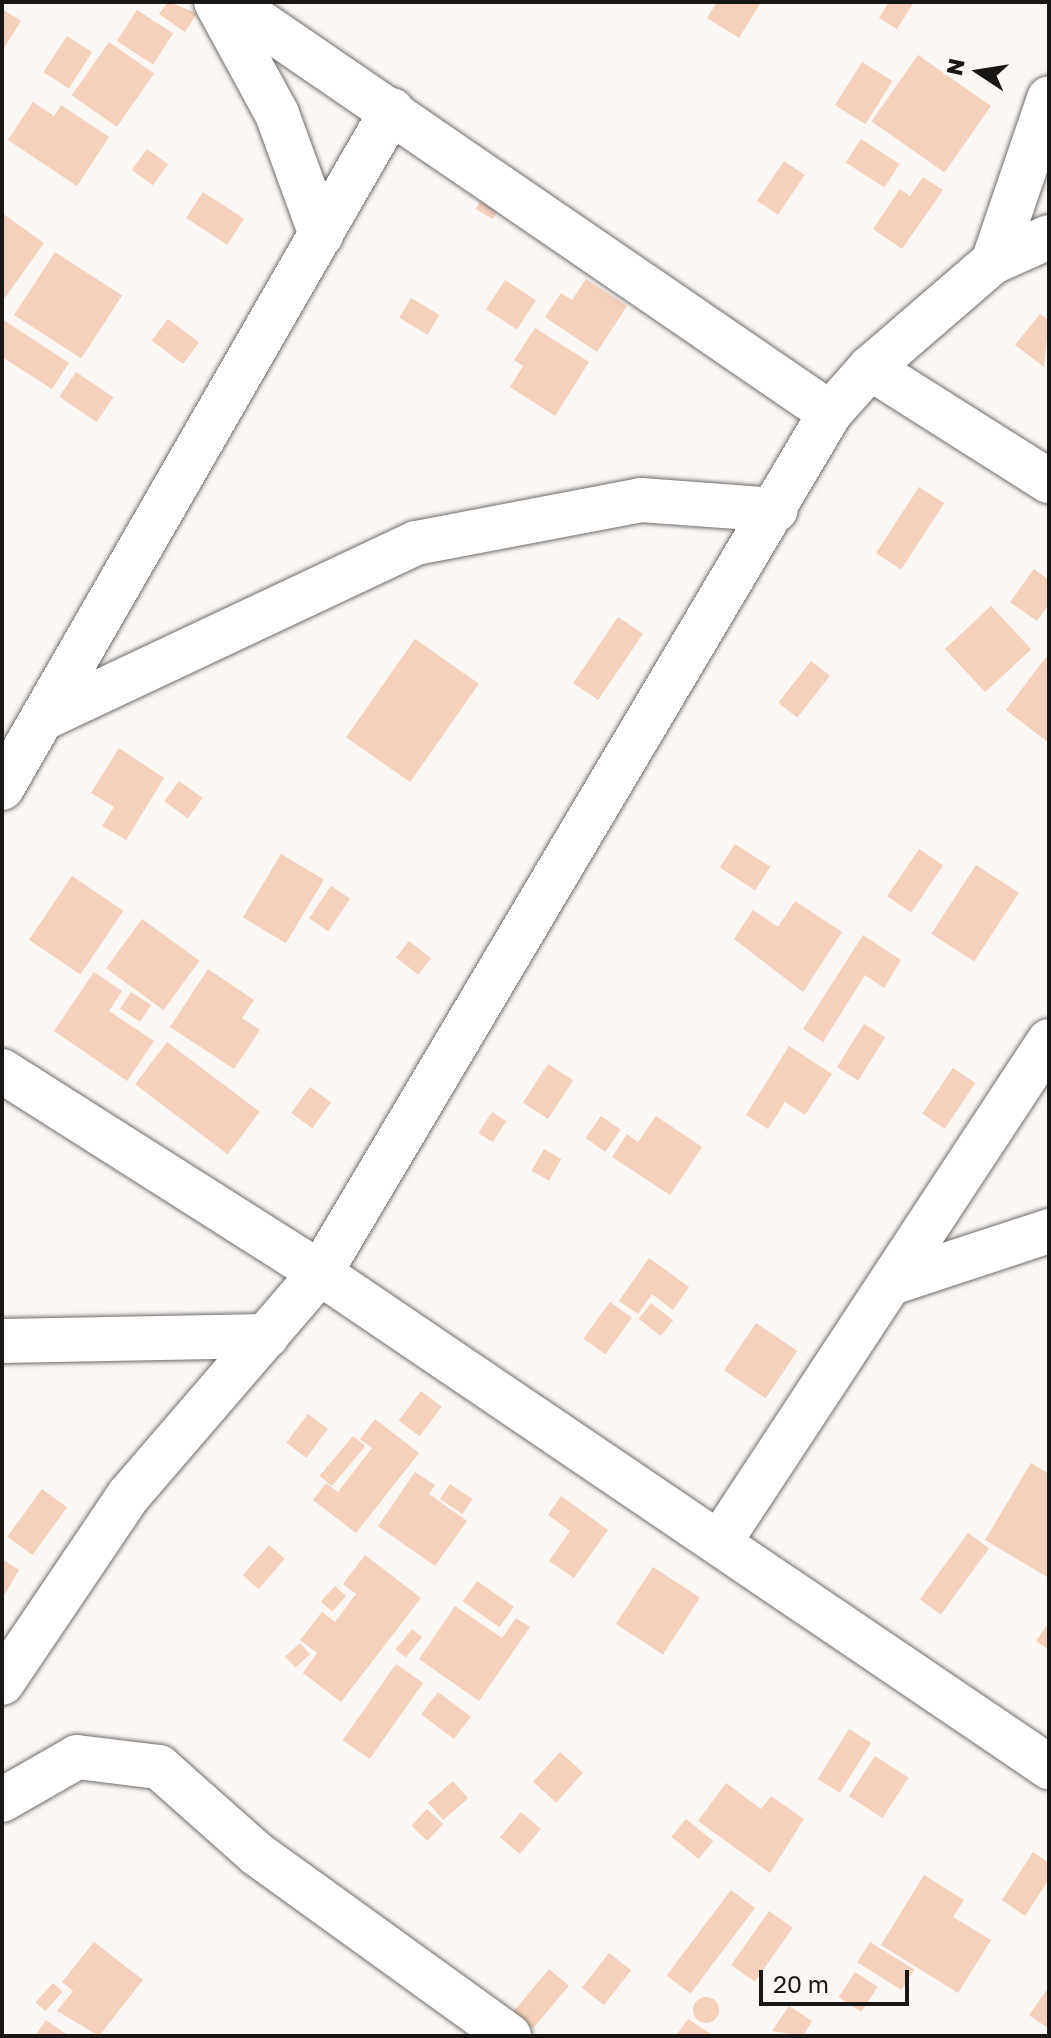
<!DOCTYPE html>
<style>
body{margin:0}
#map{position:relative;width:1051px;height:2038px;overflow:hidden;background:#fbf7f4;font-family:"Golos Text",sans-serif}
div>[style]{position:absolute}
.building>*{inset:0;background:#f5d0ba;transform-origin:0 0}
.round{border-radius:50%}
.roads{filter:drop-shadow(0 0 2px #706c6a) drop-shadow(0 0 2px #706c6a)}
.minor>*{height:44px;margin:-22px;padding:0 22px;transform-origin:22px;border-radius:22px;background:#fff}
span{translate:-50% -50%;white-space:nowrap;text-align:center;line-height:1.15;-webkit-text-stroke:6px #fbf7f4;paint-order:stroke}
.frame{position:absolute;inset:0;border:4px solid #191716;pointer-events:none}
.north{position:absolute;left:939px;top:32px;width:80px;height:80px;-webkit-text-stroke:6px #fbf7f4;paint-order:stroke;rotate:282deg;font-size:22px;font-weight:700;line-height:32px;text-align:center;color:#191716}
.north::after{content:'';display:block;margin:auto;width:28px;height:36px;background:#191716;clip-path:polygon(50% 0,100% 100%,50% 72%,0 100%)}
.scale{position:absolute;left:759px;top:1970px;width:150px;height:36px;box-sizing:border-box;border:4px solid #191716;border-top:0;padding-left:10px;font-size:24px;line-height:28px;white-space:nowrap;color:#191716;-webkit-text-stroke:6px #fbf7f4;paint-order:stroke}
</style>
<div id="map">
<div class="building">
<i style="clip-path:polygon(168px 2px,197px 13px,185px 32px,159px 14px)"></i>
<i style="clip-path:polygon(717px 2px,761px 2px,739px 38px,707px 18px)"></i>
<i style="clip-path:polygon(889px 2px,914px 2px,897px 29px,879px 18px)"></i>
<i style="clip-path:polygon(2px 9px,21px 21px,2px 51px)"></i>
<i style="left:137px;top:10px;width:43px;height:37px;rotate:33deg"></i>
<i style="left:67px;top:36px;width:30px;height:43px;rotate:33deg"></i>
<i style="left:109px;top:42px;width:55px;height:65px;rotate:35deg"></i>
<i style="left:918px;top:55px;width:89px;height:81px;rotate:35deg"></i>
<i style="left:862px;top:62px;width:36px;height:51px;rotate:32deg"></i>
<i style="clip-path:polygon(33px 102px,54px 116px,61px 105px,109px 137px,77px 186px,8px 140px)"></i>
<i style="left:861px;top:139px;width:46px;height:28px;rotate:33deg"></i>
<i style="left:147px;top:149px;width:26px;height:26px;rotate:36deg"></i>
<i style="left:784px;top:161px;width:25px;height:48px;rotate:34deg"></i>
<i style="clip-path:polygon(923px 177px,943px 190px,902px 249px,873px 229px,900px 189px,910px 196px)"></i>
<i style="left:203px;top:192px;width:49px;height:31px;rotate:33deg"></i>
<i style="left:483px;top:196px;width:20px;height:15px;rotate:30deg"></i>
<i style="clip-path:polygon(2px 213px,44px 243px,2px 302px)"></i>
<i style="left:55px;top:252px;width:80px;height:75px;rotate:33deg"></i>
<i style="clip-path:polygon(586px 279px,627px 306px,597px 352px,545px 317px,561px 293px,572px 300px)"></i>
<i style="left:505px;top:280px;width:37px;height:35px;rotate:33deg"></i>
<i style="left:411px;top:298px;width:33px;height:23px;rotate:31deg"></i>
<i style="clip-path:polygon(1040px 314px,1049px 320px,1044px 367px,1015px 345px)"></i>
<i style="clip-path:polygon(2px 319px,69px 363px,52px 389px,2px 357px)"></i>
<i style="left:168px;top:319px;width:39px;height:27px;rotate:37deg"></i>
<i style="clip-path:polygon(535px 328px,589px 362px,555px 416px,510px 387px,523px 366px,514px 360px)"></i>
<i style="left:76px;top:372px;width:45px;height:30px;rotate:34deg"></i>
<i style="left:919px;top:487px;width:30px;height:79px;rotate:33deg"></i>
<i style="clip-path:polygon(1034px 569px,1049px 580px,1049px 604px,1037px 621px,1010px 602px)"></i>
<i style="left:991px;top:606px;width:59px;height:63px;rotate:47deg"></i>
<i style="left:618px;top:617px;width:30px;height:80px;rotate:34deg"></i>
<i style="left:415px;top:639px;width:78px;height:120px;rotate:35deg"></i>
<i style="clip-path:polygon(1046px 657px,1049px 660px,1049px 743px,1006px 710px)"></i>
<i style="left:811px;top:661px;width:24px;height:53px;rotate:38deg"></i>
<i style="clip-path:polygon(119px 748px,164px 778px,126px 840px,102px 826px,114px 807px,91px 793px)"></i>
<i style="left:179px;top:781px;width:29px;height:25px;rotate:36deg"></i>
<i style="left:735px;top:844px;width:42px;height:28px;rotate:33deg"></i>
<i style="left:919px;top:849px;width:29px;height:57px;rotate:34deg"></i>
<i style="left:281px;top:854px;width:50px;height:74px;rotate:31deg"></i>
<i style="left:976px;top:865px;width:51px;height:82px;rotate:33deg"></i>
<i style="left:72px;top:876px;width:62px;height:77px;rotate:34deg"></i>
<i style="left:331px;top:886px;width:23px;height:39px;rotate:34deg"></i>
<i style="clip-path:polygon(795px 901px,842px 932px,803px 992px,734px 939px,753px 910px,778px 927px)"></i>
<i style="left:142px;top:919px;width:71px;height:61px;rotate:36deg"></i>
<i style="clip-path:polygon(863px 935px,901px 960px,884px 988px,865px 975px,823px 1042px,803px 1029px)"></i>
<i style="left:409px;top:941px;width:28px;height:21px;rotate:38deg"></i>
<i style="clip-path:polygon(208px 969px,254px 1000px,242px 1018px,260px 1030px,234px 1069px,170px 1027px)"></i>
<i style="clip-path:polygon(94px 972px,122px 991px,109px 1011px,154px 1041px,127px 1081px,54px 1031px)"></i>
<i style="left:131px;top:992px;width:24px;height:20px;rotate:33deg"></i>
<i style="left:864px;top:1024px;width:25px;height:51px;rotate:32deg"></i>
<i style="left:167px;top:1042px;width:116px;height:53px;rotate:37deg"></i>
<i style="clip-path:polygon(789px 1046px,832px 1074px,805px 1115px,785px 1102px,768px 1129px,746px 1115px)"></i>
<i style="left:548px;top:1064px;width:30px;height:46px;rotate:33deg"></i>
<i style="left:953px;top:1068px;width:27px;height:55px;rotate:34deg"></i>
<i style="left:310px;top:1087px;width:26px;height:32px;rotate:36deg"></i>
<i style="left:492px;top:1112px;width:17px;height:25px;rotate:33deg"></i>
<i style="left:601px;top:1116px;width:24px;height:27px;rotate:35deg"></i>
<i style="clip-path:polygon(656px 1116px,702px 1147px,670px 1195px,612px 1157px,627px 1134px,638px 1142px)"></i>
<i style="left:544px;top:1149px;width:20px;height:25px;rotate:30deg"></i>
<i style="clip-path:polygon(649px 1258px,689px 1287px,673px 1310px,652px 1294px,638px 1314px,619px 1301px)"></i>
<i style="left:610px;top:1302px;width:27px;height:45px;rotate:36deg"></i>
<i style="left:651px;top:1303px;width:28px;height:20px;rotate:38deg"></i>
<i style="left:756px;top:1323px;width:50px;height:57px;rotate:34deg"></i>
<i style="left:421px;top:1391px;width:26px;height:37px;rotate:37deg"></i>
<i style="left:308px;top:1414px;width:25px;height:36px;rotate:37deg"></i>
<i style="clip-path:polygon(375px 1419px,419px 1453px,356px 1533px,313px 1500px,326px 1483px,338px 1492px,372px 1448px,360px 1439px)"></i>
<i style="left:353px;top:1436px;width:16px;height:52px;rotate:40deg"></i>
<i style="clip-path:polygon(1031px 1463px,1049px 1474px,1049px 1578px,985px 1540px)"></i>
<i style="clip-path:polygon(415px 1472px,435px 1485px,429px 1494px,467px 1521px,435px 1566px,378px 1526px)"></i>
<i style="left:450px;top:1484px;width:27px;height:18px;rotate:34deg"></i>
<i style="left:42px;top:1489px;width:31px;height:59px;rotate:36deg"></i>
<i style="clip-path:polygon(561px 1496px,608px 1530px,574px 1578px,549px 1561px,570px 1531px,548px 1515px)"></i>
<i style="left:968px;top:1533px;width:26px;height:82px;rotate:36deg"></i>
<i style="left:269px;top:1545px;width:21px;height:40px;rotate:41deg"></i>
<i style="clip-path:polygon(365px 1555px,421px 1598px,341px 1702px,303px 1673px,317px 1653px,300px 1640px,322px 1612px,335px 1622px,356px 1594px,343px 1584px)"></i>
<i style="clip-path:polygon(2px 1559px,19px 1570px,2px 1599px)"></i>
<i style="left:653px;top:1567px;width:56px;height:68px;rotate:33deg"></i>
<i style="left:477px;top:1581px;width:45px;height:25px;rotate:35deg"></i>
<i style="left:335px;top:1586px;width:15px;height:21px;rotate:42deg"></i>
<i style="clip-path:polygon(455px 1606px,502px 1638px,516px 1618px,530px 1627px,479px 1701px,419px 1659px)"></i>
<i style="clip-path:polygon(1049px 1622px,1049px 1650px,1036px 1641px)"></i>
<i style="left:412px;top:1629px;width:13px;height:26px;rotate:39deg"></i>
<i style="left:300px;top:1643px;width:15px;height:20px;rotate:48deg"></i>
<i style="left:396px;top:1664px;width:33px;height:93px;rotate:35deg"></i>
<i style="left:438px;top:1692px;width:41px;height:28px;rotate:37deg"></i>
<i style="left:849px;top:1729px;width:26px;height:59px;rotate:32deg"></i>
<i style="left:560px;top:1752px;width:31px;height:40px;rotate:42deg"></i>
<i style="left:875px;top:1756px;width:40px;height:48px;rotate:33deg"></i>
<i style="left:453px;top:1781px;width:23px;height:33px;rotate:49deg"></i>
<i style="clip-path:polygon(726px 1783px,761px 1809px,771px 1796px,804px 1819px,770px 1873px,698px 1821px)"></i>
<i style="left:427px;top:1809px;width:22px;height:23px;rotate:43deg"></i>
<i style="left:521px;top:1812px;width:26px;height:33px;rotate:40deg"></i>
<i style="left:686px;top:1819px;width:35px;height:23px;rotate:39deg"></i>
<i style="clip-path:polygon(1033px 1852px,1049px 1863px,1049px 1879px,1025px 1916px,1002px 1900px)"></i>
<i style="clip-path:polygon(924px 1875px,964px 1900px,953px 1917px,991px 1940px,958px 1993px,881px 1945px)"></i>
<i style="left:731px;top:1890px;width:30px;height:107px;rotate:37deg"></i>
<i style="left:769px;top:1911px;width:29px;height:66px;rotate:35deg"></i>
<i style="clip-path:polygon(94px 1942px,143px 1980px,99px 2036px,57px 2011px,73px 1991px,62px 1982px)"></i>
<i style="left:870px;top:1942px;width:52px;height:24px;rotate:32deg"></i>
<i style="left:609px;top:1953px;width:28px;height:44px;rotate:38deg"></i>
<i style="left:549px;top:1969px;width:26px;height:56px;rotate:40deg"></i>
<i style="left:855px;top:1972px;width:27px;height:30px;rotate:33deg"></i>
<i style="left:53px;top:1983px;width:13px;height:26px;rotate:42deg"></i>
<i style="clip-path:polygon(1049px 1987px,1049px 2029px,1029px 2015px)"></i>
<i class="round" style="left:693px;top:1997px;width:26px;height:26px"></i>
<i style="clip-path:polygon(789px 2006px,812px 2021px,803px 2036px,772px 2031px)"></i>
<i style="clip-path:polygon(688px 2019px,714px 2036px,676px 2036px)"></i>
<i style="clip-path:polygon(46px 2020px,69px 2036px,35px 2036px)"></i>
</div>
<div class="roads">
<div class="minor">
<i style="left:216px;top:2px;width:128px;rotate:61.4deg"></i>
<i style="left:277px;top:114px;width:129px;rotate:70deg"></i>
<i style="left:230px;top:2px;width:727px;rotate:34.41deg"></i>
<i style="left:993px;top:262px;width:61px;rotate:-24.1deg"></i>
<i style="left:870px;top:368px;width:212px;rotate:32.3deg"></i>
<i style="left:44px;top:718px;width:411px;rotate:-25.2deg"></i>
<i style="left:416px;top:543px;width:229px;rotate:-10.8deg"></i>
<i style="left:641px;top:500px;width:135px;rotate:4.2deg"></i>
<i style="left:2px;top:788px;width:782px;rotate:-60.09deg"></i>
<i style="left:2px;top:1071px;width:377px;rotate:32.4deg"></i>
<i style="left:320px;top:1273px;width:881px;rotate:34.12deg"></i>
<i style="left:897px;top:1281px;width:160px;rotate:-18.2deg"></i>
<i style="left:2px;top:1341px;width:265px;rotate:-1.1deg"></i>
<i style="left:721px;top:1540px;width:597px;rotate:-56.68deg"></i>
<i style="left:2px;top:1683px;width:227px;rotate:-56deg"></i>
<i style="left:129px;top:1495px;width:293px;rotate:-49.3deg"></i>
<i style="left:320px;top:1273px;width:1000px;rotate:-59.33deg"></i>
<i style="left:830px;top:413px;width:60px;rotate:-48.4deg"></i>
<i style="left:870px;top:368px;width:162px;rotate:-40.8deg"></i>
<i style="left:993px;top:262px;width:173px;rotate:-71.1deg"></i>
<i style="left:2px;top:1800px;width:86px;rotate:-29.8deg"></i>
<i style="left:77px;top:1757px;width:83px;rotate:7deg"></i>
<i style="left:159px;top:1767px;width:131px;rotate:41.6deg"></i>
<i style="left:257px;top:1854px;width:311px;rotate:35.8deg"></i>
</div>
</div>
<div class="frame"></div>
<div class="north">N</div>
<div class="scale">20 m</div>
</div>
